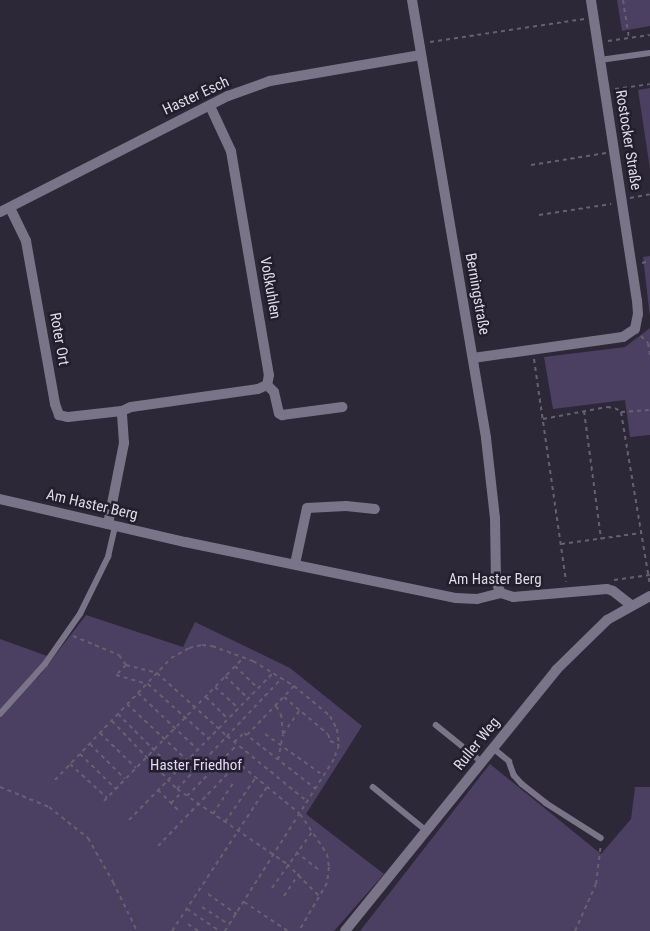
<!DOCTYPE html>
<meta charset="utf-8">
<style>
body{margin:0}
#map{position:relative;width:650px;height:931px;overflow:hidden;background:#2d2837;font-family:"Roboto Condensed",sans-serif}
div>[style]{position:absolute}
.green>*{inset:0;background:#4b3f62}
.path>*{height:2px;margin-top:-1px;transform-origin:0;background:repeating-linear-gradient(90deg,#65616f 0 4px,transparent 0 8px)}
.service>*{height:5.5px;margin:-2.75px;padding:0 2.75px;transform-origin:2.75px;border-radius:2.75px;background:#7a7488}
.minor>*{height:10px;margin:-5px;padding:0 5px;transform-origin:5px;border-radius:5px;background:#7a7488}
span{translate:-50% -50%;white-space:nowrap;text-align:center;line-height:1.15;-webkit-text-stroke:5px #231e2d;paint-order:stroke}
.street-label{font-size:15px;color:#dfdce7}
.park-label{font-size:15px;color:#e1d9f5}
</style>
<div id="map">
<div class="green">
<i style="clip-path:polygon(617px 0,650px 0,650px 26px,622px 31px)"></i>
<i style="clip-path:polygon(650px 88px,650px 169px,638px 90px)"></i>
<i style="clip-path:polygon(650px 256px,650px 317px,643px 257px)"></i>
<i style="clip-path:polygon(650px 328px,650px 435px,630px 437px,625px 400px,553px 409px,544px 357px,625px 347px)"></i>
<i style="clip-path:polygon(86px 615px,183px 647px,195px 622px,290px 668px,362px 726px,306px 814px,384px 874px,334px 931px,0 931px,0 639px,50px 657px,36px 680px)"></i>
<i style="clip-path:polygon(490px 764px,601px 854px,631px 819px,635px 787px,650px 787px,650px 931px,360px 931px)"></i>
</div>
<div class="path">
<i style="left:623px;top:0;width:38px;rotate:81deg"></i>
<i style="left:608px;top:41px;width:42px;rotate:-8.1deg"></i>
<i style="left:430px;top:42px;width:156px;rotate:-8.5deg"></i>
<i style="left:615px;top:89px;width:35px;rotate:-8deg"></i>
<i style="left:531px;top:165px;width:76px;rotate:-9.1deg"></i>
<i style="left:630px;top:198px;width:20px;rotate:-11deg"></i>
<i style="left:539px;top:215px;width:73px;rotate:-8.7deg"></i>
<i style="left:642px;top:263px;width:8px;rotate:-14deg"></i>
<i style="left:641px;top:336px;width:10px;rotate:45deg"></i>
<i style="left:648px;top:343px;width:12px;rotate:81deg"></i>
<i style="left:534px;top:359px;width:225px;rotate:81.8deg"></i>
<i style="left:584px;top:411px;width:129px;rotate:82.4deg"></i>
<i style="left:621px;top:412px;width:175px;rotate:80.5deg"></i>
<i style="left:543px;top:419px;width:65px;rotate:-10.6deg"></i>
<i style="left:607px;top:407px;width:8px;rotate:7deg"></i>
<i style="left:615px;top:408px;width:7px;rotate:34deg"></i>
<i style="left:621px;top:412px;width:29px;rotate:-4deg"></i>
<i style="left:561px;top:544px;width:81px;rotate:-7.8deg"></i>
<i style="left:614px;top:580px;width:36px;rotate:-8deg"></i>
<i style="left:73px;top:636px;width:50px;rotate:22.4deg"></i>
<i style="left:119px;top:655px;width:12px;rotate:55deg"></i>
<i style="left:126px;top:665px;width:32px;rotate:14deg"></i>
<i style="left:157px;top:673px;width:94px;rotate:42deg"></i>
<i style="left:227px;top:736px;width:104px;rotate:39.2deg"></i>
<i style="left:126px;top:665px;width:14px;rotate:135deg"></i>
<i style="left:116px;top:675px;width:33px;rotate:16deg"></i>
<i style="left:148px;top:684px;width:81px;rotate:42deg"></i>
<i style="left:235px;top:666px;width:32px;rotate:44deg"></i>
<i style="left:225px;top:676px;width:32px;rotate:44deg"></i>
<i style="left:215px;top:687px;width:31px;rotate:42deg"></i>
<i style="left:138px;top:693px;width:81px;rotate:43.5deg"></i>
<i style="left:206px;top:697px;width:30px;rotate:45deg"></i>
<i style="left:284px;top:697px;width:57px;rotate:40.1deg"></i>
<i style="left:328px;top:734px;width:7px;rotate:74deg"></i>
<i style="left:330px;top:741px;width:10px;rotate:24deg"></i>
<i style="left:127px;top:704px;width:82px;rotate:43deg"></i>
<i style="left:276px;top:706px;width:9px;rotate:58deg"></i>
<i style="left:281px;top:714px;width:20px;rotate:84deg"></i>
<i style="left:118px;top:714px;width:82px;rotate:45deg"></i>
<i style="left:112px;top:721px;width:94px;rotate:46.3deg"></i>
<i style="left:177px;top:789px;width:133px;rotate:34.3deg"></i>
<i style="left:287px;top:864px;width:45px;rotate:45deg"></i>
<i style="left:100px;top:733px;width:50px;rotate:44.2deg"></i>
<i style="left:265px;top:734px;width:72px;rotate:35.4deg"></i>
<i style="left:247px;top:735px;width:68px;rotate:-46.2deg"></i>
<i style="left:234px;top:742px;width:13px;rotate:-42deg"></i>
<i style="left:244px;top:733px;width:91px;rotate:37.9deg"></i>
<i style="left:90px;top:744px;width:49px;rotate:45deg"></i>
<i style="left:80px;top:754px;width:50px;rotate:44.2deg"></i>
<i style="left:278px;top:760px;width:26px;rotate:-79deg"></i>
<i style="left:283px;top:734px;width:29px;rotate:-55deg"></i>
<i style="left:70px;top:764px;width:50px;rotate:42.6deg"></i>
<i style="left:55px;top:780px;width:168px;rotate:-46.4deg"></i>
<i style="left:171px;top:658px;width:21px;rotate:-29deg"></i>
<i style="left:189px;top:648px;width:13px;rotate:-13deg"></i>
<i style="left:202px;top:645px;width:10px;rotate:6deg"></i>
<i style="left:212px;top:646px;width:44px;rotate:20.1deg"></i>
<i style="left:253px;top:661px;width:48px;rotate:31.4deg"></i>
<i style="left:294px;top:686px;width:47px;rotate:39.8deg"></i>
<i style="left:330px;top:716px;width:15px;rotate:62deg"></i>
<i style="left:337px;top:729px;width:16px;rotate:83deg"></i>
<i style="left:339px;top:745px;width:15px;rotate:110deg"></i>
<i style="left:334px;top:759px;width:204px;rotate:122.4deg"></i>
<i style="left:0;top:787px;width:53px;rotate:22.2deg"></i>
<i style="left:49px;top:807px;width:50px;rotate:38.5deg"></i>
<i style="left:88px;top:838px;width:51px;rotate:60.4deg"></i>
<i style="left:113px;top:882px;width:55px;rotate:63.9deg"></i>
<i style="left:177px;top:789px;width:153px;rotate:-46.6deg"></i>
<i style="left:158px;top:790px;width:30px;rotate:45deg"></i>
<i style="left:187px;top:796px;width:71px;rotate:-45.6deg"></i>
<i style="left:104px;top:801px;width:199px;rotate:-45.8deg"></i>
<i style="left:171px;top:803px;width:16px;rotate:-45deg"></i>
<i style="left:213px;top:814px;width:37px;rotate:-57deg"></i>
<i style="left:129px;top:820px;width:206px;rotate:-45.6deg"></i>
<i style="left:225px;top:822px;width:55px;rotate:-55.4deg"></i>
<i style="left:158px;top:846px;width:110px;rotate:-46.1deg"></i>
<i style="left:234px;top:767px;width:8px;rotate:-7deg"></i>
<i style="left:242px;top:766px;width:75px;rotate:39.6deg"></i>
<i style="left:300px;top:814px;width:48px;rotate:56deg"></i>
<i style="left:327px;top:854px;width:13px;rotate:81deg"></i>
<i style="left:329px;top:867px;width:16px;rotate:97deg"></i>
<i style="left:327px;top:883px;width:56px;rotate:120.3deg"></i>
<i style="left:296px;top:852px;width:28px;rotate:38deg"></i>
<i style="left:272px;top:888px;width:69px;rotate:-54.5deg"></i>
<i style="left:208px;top:894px;width:35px;rotate:35deg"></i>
<i style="left:284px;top:896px;width:27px;rotate:-56deg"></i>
<i style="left:244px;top:902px;width:53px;rotate:33.4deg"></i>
<i style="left:202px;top:907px;width:33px;rotate:33deg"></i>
<i style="left:187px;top:909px;width:40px;rotate:34deg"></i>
<i style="left:188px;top:924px;width:12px;rotate:35deg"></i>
<i style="left:172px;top:931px;width:173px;rotate:-56.6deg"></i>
<i style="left:575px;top:931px;width:51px;rotate:-65.9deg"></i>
<i style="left:596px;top:884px;width:38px;rotate:-83deg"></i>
</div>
<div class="service">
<i style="left:600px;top:60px;width:50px;rotate:-8deg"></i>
<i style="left:0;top:714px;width:67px;rotate:-48deg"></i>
<i style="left:45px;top:664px;width:61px;rotate:-55deg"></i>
<i style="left:80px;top:614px;width:64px;rotate:-63.8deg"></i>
<i style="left:108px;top:557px;width:32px;rotate:-77deg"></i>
<i style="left:436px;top:725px;width:59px;rotate:38.8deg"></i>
<i style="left:493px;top:748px;width:21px;rotate:39deg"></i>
<i style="left:509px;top:761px;width:15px;rotate:70deg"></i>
<i style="left:514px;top:775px;width:12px;rotate:48deg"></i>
<i style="left:522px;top:784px;width:31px;rotate:38deg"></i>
<i style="left:546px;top:803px;width:65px;rotate:32.5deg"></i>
<i style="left:373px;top:787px;width:70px;rotate:39.2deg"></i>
</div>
<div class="minor">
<i style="left:412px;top:0;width:444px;rotate:80.4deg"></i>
<i style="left:486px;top:438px;width:81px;rotate:83.6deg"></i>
<i style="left:495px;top:518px;width:64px;rotate:89.1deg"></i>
<i style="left:496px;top:582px;width:12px;rotate:66deg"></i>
<i style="left:210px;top:106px;width:50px;rotate:65deg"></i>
<i style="left:231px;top:151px;width:227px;rotate:80.4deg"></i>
<i style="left:269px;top:375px;width:10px;rotate:101deg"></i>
<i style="left:267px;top:385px;width:10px;rotate:45deg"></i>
<i style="left:274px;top:392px;width:22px;rotate:77deg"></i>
<i style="left:279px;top:413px;width:4px;rotate:34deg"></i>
<i style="left:282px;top:415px;width:61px;rotate:-7.6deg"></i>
<i style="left:10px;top:208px;width:37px;rotate:64deg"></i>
<i style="left:26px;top:241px;width:166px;rotate:79.9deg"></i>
<i style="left:55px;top:404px;width:12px;rotate:70deg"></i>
<i style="left:59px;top:415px;width:9px;rotate:13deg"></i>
<i style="left:68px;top:417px;width:54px;rotate:-6.3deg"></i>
<i style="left:122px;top:411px;width:10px;rotate:-24deg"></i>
<i style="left:131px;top:407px;width:128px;rotate:-8.1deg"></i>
<i style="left:258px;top:389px;width:10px;rotate:-24deg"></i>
<i style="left:0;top:212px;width:256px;rotate:-27deg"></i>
<i style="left:228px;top:96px;width:45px;rotate:-19.7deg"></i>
<i style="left:270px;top:81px;width:153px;rotate:-9.8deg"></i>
<i style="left:473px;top:358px;width:151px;rotate:-8deg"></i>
<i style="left:623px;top:337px;width:14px;rotate:-34deg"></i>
<i style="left:635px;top:329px;width:15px;rotate:-79deg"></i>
<i style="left:638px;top:314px;width:13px;rotate:-94deg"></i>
<i style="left:637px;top:301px;width:304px;rotate:-98.7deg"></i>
<i style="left:0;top:499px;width:190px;rotate:13.1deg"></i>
<i style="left:185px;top:542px;width:277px;rotate:11.7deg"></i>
<i style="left:456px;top:598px;width:21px;rotate:3deg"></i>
<i style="left:477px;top:599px;width:25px;rotate:-14deg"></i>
<i style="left:501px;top:593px;width:13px;rotate:18deg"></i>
<i style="left:513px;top:597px;width:94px;rotate:-4.9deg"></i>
<i style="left:607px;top:589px;width:6px;rotate:18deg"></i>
<i style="left:613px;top:591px;width:24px;rotate:38deg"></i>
<i style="left:108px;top:524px;width:83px;rotate:-78.8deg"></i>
<i style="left:124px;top:443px;width:32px;rotate:-94deg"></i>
<i style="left:295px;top:564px;width:57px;rotate:-77.9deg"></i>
<i style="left:307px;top:508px;width:39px;rotate:-3deg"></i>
<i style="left:346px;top:506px;width:29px;rotate:6deg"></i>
<i style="left:345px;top:931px;width:336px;rotate:-51deg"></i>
<i style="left:556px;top:670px;width:71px;rotate:-44.4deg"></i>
<i style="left:607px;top:620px;width:49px;rotate:-29.2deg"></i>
</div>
<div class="street-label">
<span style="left:196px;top:96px;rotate:-25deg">Haster Esch</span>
<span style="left:628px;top:140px;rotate:81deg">Rostocker Straße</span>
<span style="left:270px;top:288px;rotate:80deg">Voßkuhlen</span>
<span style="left:477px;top:294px;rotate:80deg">Berningstraße</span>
<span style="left:59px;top:339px;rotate:80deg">Roter Ort</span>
<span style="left:92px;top:505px;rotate:13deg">Am Haster Berg</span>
<span style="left:495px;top:580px">Am Haster Berg</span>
<span style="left:477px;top:744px;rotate:-51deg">Ruller Weg</span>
</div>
<div class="park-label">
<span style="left:196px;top:766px">Haster Friedhof</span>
</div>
</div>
